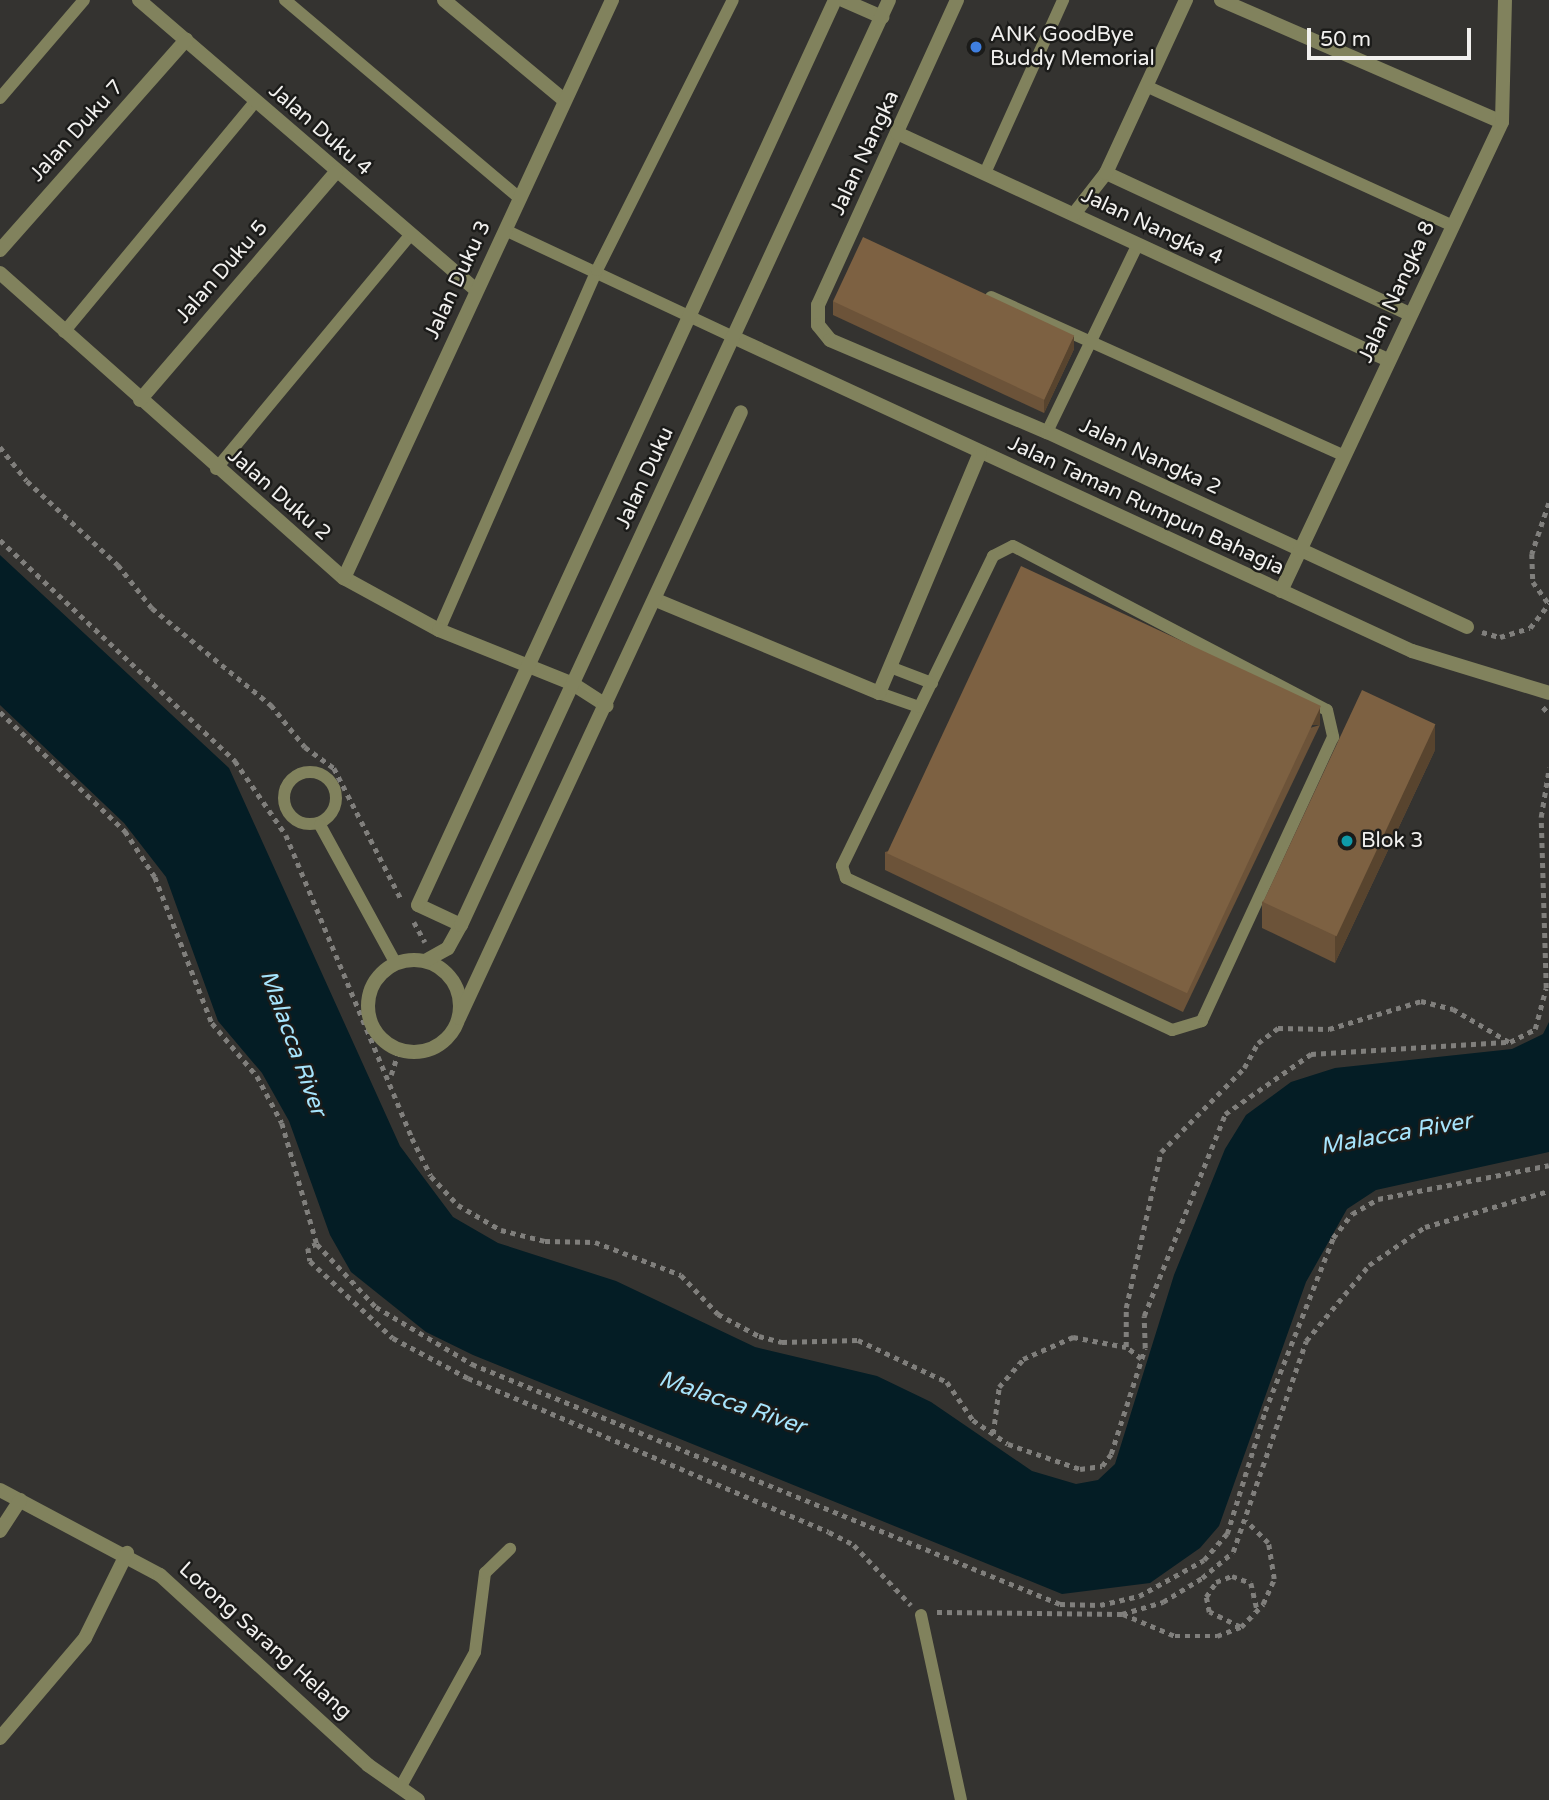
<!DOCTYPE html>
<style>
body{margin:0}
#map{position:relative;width:1549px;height:1800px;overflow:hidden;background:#343330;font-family:"Varela Round",sans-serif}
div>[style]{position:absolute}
.water>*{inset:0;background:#041d25}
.path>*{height:4.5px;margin-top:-2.25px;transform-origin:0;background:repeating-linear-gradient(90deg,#807f7c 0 5px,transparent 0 10px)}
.service>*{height:12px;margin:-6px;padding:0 6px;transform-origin:6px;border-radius:6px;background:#81825d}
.service>.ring{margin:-6px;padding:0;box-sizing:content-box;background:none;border:12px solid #81825d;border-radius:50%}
.minor>*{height:14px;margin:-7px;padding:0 7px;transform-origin:7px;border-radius:7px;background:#81825d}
.minor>.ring{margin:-7px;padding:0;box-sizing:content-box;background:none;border:14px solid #81825d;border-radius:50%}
.wall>*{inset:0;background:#6c5339}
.shaded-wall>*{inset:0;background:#58442e;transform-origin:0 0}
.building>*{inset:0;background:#7d6142;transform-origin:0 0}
.dots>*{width:19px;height:19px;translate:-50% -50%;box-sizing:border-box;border:4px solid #1b1b19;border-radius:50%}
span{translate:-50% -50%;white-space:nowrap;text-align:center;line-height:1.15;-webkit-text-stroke:5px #1b1b19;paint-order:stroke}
.poi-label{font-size:21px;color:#f1f0ee}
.left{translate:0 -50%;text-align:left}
.street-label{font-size:21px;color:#f1f0ee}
.water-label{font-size:23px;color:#a6e4fc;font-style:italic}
.scale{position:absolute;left:1307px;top:28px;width:164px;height:32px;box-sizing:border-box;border:4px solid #f1f0ee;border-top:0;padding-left:9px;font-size:21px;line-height:24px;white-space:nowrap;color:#f1f0ee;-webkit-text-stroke:5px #1b1b19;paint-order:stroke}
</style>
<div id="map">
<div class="water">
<i style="clip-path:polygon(0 555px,229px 768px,400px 1146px,453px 1217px,498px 1243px,616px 1281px,755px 1347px,877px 1376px,931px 1402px,1032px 1471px,1076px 1484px,1098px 1480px,1115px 1464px,1174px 1275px,1225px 1149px,1246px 1115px,1291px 1082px,1335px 1068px,1512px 1049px,1543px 1034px,1549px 1022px,1549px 1152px,1376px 1190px,1347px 1209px,1306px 1282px,1219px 1526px,1200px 1548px,1150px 1583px,1062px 1594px,473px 1355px,426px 1332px,351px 1272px,330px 1235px,289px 1121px,262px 1073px,218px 1021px,166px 877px,124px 823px,0 705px)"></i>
</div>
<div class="path">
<i style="left:0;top:447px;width:43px;rotate:51.5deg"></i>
<i style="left:27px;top:481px;width:124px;rotate:42.7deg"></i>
<i style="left:118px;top:565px;width:55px;rotate:51.7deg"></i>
<i style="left:152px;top:608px;width:154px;rotate:39.2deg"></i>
<i style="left:271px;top:705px;width:54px;rotate:51deg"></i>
<i style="left:305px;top:747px;width:36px;rotate:36deg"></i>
<i style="left:334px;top:768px;width:147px;rotate:62.9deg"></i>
<i style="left:1549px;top:503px;width:54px;rotate:108.4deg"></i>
<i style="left:1532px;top:554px;width:28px;rotate:88deg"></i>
<i style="left:1533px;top:582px;width:27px;rotate:54deg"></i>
<i style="left:0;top:540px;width:323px;rotate:43.2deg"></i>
<i style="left:235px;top:761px;width:90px;rotate:55.4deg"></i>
<i style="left:286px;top:835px;width:328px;rotate:67.4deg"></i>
<i style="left:412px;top:1138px;width:42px;rotate:63.4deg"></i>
<i style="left:431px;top:1176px;width:40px;rotate:47deg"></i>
<i style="left:458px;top:1205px;width:50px;rotate:30.2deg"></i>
<i style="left:501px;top:1230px;width:45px;rotate:14deg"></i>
<i style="left:545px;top:1241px;width:50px;rotate:1.1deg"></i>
<i style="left:595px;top:1242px;width:92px;rotate:21deg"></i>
<i style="left:681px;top:1275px;width:54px;rotate:46.5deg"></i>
<i style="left:718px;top:1314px;width:47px;rotate:28.2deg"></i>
<i style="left:759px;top:1336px;width:24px;rotate:15deg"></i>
<i style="left:782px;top:1342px;width:76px;rotate:-1.5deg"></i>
<i style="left:858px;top:1340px;width:98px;rotate:25.3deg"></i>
<i style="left:947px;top:1382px;width:46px;rotate:55.6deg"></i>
<i style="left:973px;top:1420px;width:42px;rotate:34.4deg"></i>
<i style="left:1008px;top:1444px;width:76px;rotate:19.1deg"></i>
<i style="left:1080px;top:1469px;width:22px;rotate:-8deg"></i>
<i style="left:1102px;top:1466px;width:15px;rotate:-53deg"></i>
<i style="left:1111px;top:1454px;width:111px;rotate:-72.2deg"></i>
<i style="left:1145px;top:1348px;width:32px;rotate:-92deg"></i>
<i style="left:1144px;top:1316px;width:218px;rotate:-68.1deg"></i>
<i style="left:1225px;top:1114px;width:105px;rotate:-34.9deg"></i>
<i style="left:1311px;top:1054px;width:199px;rotate:-3.5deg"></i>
<i style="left:1510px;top:1042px;width:28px;rotate:-27deg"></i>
<i style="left:1535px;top:1029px;width:42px;rotate:-75deg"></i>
<i style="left:1546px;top:988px;width:171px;rotate:-91.7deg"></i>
<i style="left:1541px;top:817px;width:50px;rotate:-80.7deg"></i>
<i style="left:1482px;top:632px;width:19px;rotate:16deg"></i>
<i style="left:1500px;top:637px;width:31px;rotate:-17deg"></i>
<i style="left:1530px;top:628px;width:31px;rotate:-52deg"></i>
<i style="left:1543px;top:707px;width:9px;rotate:49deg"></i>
<i style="left:0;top:712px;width:173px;rotate:43.6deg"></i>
<i style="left:125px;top:831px;width:55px;rotate:56.9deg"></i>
<i style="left:155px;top:877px;width:157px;rotate:68.7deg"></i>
<i style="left:212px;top:1023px;width:70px;rotate:49.7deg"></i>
<i style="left:257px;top:1076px;width:53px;rotate:62deg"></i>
<i style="left:282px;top:1123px;width:126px;rotate:73.9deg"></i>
<i style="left:317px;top:1244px;width:86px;rotate:46.9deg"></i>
<i style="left:376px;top:1307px;width:112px;rotate:30.7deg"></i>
<i style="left:472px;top:1364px;width:635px;rotate:22.2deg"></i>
<i style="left:1060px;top:1604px;width:40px;rotate:1.4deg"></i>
<i style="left:1100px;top:1605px;width:40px;rotate:-13deg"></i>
<i style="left:1139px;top:1596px;width:74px;rotate:-29deg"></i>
<i style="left:1204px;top:1560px;width:35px;rotate:-49deg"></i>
<i style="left:1227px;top:1534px;width:129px;rotate:-72.8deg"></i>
<i style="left:1265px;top:1411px;width:186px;rotate:-68.5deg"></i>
<i style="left:1333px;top:1238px;width:31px;rotate:-52deg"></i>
<i style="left:1352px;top:1214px;width:30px;rotate:-30deg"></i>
<i style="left:1378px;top:1199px;width:174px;rotate:-11.2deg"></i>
<i style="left:414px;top:922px;width:23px;rotate:61deg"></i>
<i style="left:391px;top:1075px;width:26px;rotate:-72deg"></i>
<i style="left:317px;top:1244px;width:10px;rotate:156deg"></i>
<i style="left:308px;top:1248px;width:13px;rotate:81deg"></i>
<i style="left:310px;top:1261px;width:113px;rotate:42.9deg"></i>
<i style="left:393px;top:1338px;width:85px;rotate:28.1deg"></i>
<i style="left:468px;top:1378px;width:392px;rotate:23.1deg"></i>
<i style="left:829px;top:1532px;width:28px;rotate:27deg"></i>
<i style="left:854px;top:1545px;width:83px;rotate:46.5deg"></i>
<i style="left:1141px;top:1359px;width:19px;rotate:-141deg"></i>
<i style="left:1126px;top:1347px;width:39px;rotate:-90deg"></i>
<i style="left:1126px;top:1308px;width:160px;rotate:-77.4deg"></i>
<i style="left:1161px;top:1152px;width:118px;rotate:-45.3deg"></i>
<i style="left:1244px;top:1068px;width:29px;rotate:-61deg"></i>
<i style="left:1258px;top:1043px;width:25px;rotate:-37deg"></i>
<i style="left:1278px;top:1028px;width:51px;rotate:1.1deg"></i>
<i style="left:1329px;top:1029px;width:96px;rotate:-16.9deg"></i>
<i style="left:1421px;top:1001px;width:33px;rotate:14deg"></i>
<i style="left:1453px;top:1009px;width:65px;rotate:30.5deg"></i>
<i style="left:993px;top:1434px;width:47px;rotate:-82.7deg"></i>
<i style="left:999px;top:1387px;width:37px;rotate:-49deg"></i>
<i style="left:1023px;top:1359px;width:55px;rotate:-23.7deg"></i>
<i style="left:1073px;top:1337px;width:54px;rotate:10.7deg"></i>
<i style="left:937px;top:1612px;width:185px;rotate:0.6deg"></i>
<i style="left:1122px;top:1614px;width:43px;rotate:-16.3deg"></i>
<i style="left:1163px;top:1602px;width:46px;rotate:-31.6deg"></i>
<i style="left:1202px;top:1578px;width:40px;rotate:-40deg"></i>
<i style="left:1233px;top:1552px;width:223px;rotate:-70.9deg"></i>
<i style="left:1306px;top:1341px;width:99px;rotate:-50.3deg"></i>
<i style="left:1369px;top:1265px;width:68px;rotate:-34.2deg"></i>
<i style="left:1425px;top:1227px;width:129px;rotate:-16.2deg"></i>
<i style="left:1123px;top:1614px;width:56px;rotate:22.9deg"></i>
<i style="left:1175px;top:1636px;width:42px"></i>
<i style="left:1217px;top:1636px;width:26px;rotate:-21deg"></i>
<i style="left:1241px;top:1627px;width:32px;rotate:-46deg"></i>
<i style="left:1263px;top:1604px;width:27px;rotate:-66deg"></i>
<i style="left:1274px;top:1579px;width:36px;rotate:-99deg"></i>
<i style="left:1268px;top:1543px;width:31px;rotate:-135deg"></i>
<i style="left:1240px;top:1627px;width:34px;rotate:-154deg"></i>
<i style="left:1209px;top:1612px;width:15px;rotate:-101deg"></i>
<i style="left:1206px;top:1597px;width:18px;rotate:-56deg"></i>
<i style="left:1216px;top:1582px;width:17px;rotate:-21deg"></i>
<i style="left:1232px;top:1576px;width:20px;rotate:20deg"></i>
<i style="left:1251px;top:1583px;width:28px;rotate:77deg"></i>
</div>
<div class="service">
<i style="left:285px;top:0;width:307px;rotate:40.2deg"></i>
<i style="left:1146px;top:86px;width:335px;rotate:24.5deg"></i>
<i style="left:0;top:98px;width:129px;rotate:-49.4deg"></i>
<i style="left:985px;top:173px;width:190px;rotate:-65.7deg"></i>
<i style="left:505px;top:230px;width:252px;rotate:25.1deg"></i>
<i style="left:991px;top:297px;width:387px;rotate:24.2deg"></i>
<i style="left:64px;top:332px;width:299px;rotate:-50.3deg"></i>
<i style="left:1047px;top:432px;width:209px;rotate:-64.2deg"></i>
<i style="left:216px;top:469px;width:305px;rotate:-50.3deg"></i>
<i style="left:1013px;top:546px;width:354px;rotate:27.6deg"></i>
<i style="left:1327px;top:710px;width:28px;rotate:77deg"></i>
<i style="left:1333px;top:737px;width:313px;rotate:114.8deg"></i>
<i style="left:1202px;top:1021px;width:31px;rotate:163deg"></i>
<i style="left:1172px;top:1030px;width:360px;rotate:-155deg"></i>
<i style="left:846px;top:878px;width:13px;rotate:-108deg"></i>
<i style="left:842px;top:866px;width:345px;rotate:-64deg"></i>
<i style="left:993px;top:556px;width:22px;rotate:-27deg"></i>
<i style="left:439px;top:630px;width:393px;rotate:-66.3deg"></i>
<i style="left:597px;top:270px;width:302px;rotate:-63.3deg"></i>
<i style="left:890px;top:667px;width:45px;rotate:20.9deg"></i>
<i style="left:879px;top:693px;width:42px;rotate:19.3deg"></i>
<i class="ring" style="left:284px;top:772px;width:40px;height:40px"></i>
<i style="left:320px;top:825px;width:158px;rotate:61.3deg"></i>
<i style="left:921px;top:1615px;width:189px;rotate:77.8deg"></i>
<i style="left:400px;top:1788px;width:155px;rotate:-61.1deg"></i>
<i style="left:475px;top:1652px;width:80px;rotate:-82.8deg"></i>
<i style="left:485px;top:1573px;width:35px;rotate:-44deg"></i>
</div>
<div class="minor">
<i style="left:139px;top:0;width:445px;rotate:40.7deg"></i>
<i style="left:444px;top:0;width:156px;rotate:39.8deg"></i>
<i style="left:843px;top:0;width:43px;rotate:23.6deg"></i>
<i style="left:957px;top:0;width:335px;rotate:114.5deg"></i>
<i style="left:818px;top:305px;width:20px;rotate:90deg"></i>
<i style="left:818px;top:325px;width:19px;rotate:51deg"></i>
<i style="left:830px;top:340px;width:236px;rotate:23deg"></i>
<i style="left:1047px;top:432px;width:463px;rotate:24.9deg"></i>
<i style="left:1221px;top:0;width:306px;rotate:23.5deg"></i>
<i style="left:897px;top:133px;width:541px;rotate:24.81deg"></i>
<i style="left:1106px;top:173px;width:335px;rotate:24.9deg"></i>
<i style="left:1074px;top:214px;width:52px;rotate:-52deg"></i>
<i style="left:1106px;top:173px;width:191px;rotate:-65.2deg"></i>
<i style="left:0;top:250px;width:281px;rotate:-48.5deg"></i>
<i style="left:0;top:273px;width:460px;rotate:41.6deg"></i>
<i style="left:344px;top:578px;width:108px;rotate:28.7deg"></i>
<i style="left:439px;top:630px;width:144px;rotate:21.9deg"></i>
<i style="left:573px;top:684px;width:40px;rotate:32.9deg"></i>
<i style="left:733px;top:337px;width:748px;rotate:24.82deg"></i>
<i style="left:1412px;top:651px;width:143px;rotate:17deg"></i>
<i style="left:140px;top:400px;width:301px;rotate:-49.3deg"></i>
<i style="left:344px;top:578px;width:637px;rotate:-65.12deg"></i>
<i style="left:1281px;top:591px;width:518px;rotate:-64.77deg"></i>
<i style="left:1502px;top:122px;width:122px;rotate:-88.6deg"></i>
<i style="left:656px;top:600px;width:242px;rotate:22.6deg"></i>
<i style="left:879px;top:693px;width:260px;rotate:-67.2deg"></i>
<i style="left:461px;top:925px;width:47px;rotate:-155.1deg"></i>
<i style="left:418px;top:905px;width:996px;rotate:-65.26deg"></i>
<i class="ring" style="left:368px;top:960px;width:78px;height:78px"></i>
<i style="left:425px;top:961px;width:26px;rotate:-29deg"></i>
<i style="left:448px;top:948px;width:26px;rotate:-61deg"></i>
<i style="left:461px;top:925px;width:1019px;rotate:-65.17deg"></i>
<i style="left:459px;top:1018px;width:668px;rotate:-65.05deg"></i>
<i style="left:0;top:1490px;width:181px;rotate:28deg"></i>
<i style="left:160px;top:1575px;width:282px;rotate:42.4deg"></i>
<i style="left:368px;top:1765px;width:61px;rotate:35deg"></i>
<i style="left:0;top:1531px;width:37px;rotate:-57deg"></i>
<i style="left:0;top:1738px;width:131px;rotate:-49.6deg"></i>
<i style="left:85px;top:1638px;width:95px;rotate:-63.7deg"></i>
</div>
<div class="wall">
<i style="clip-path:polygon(833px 301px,1074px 349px,1044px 413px,833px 315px)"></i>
<i style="clip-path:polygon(1320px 725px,1183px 1012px,885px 870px,885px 852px)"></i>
<i style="clip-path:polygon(1435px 750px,1335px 963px,1262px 928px,1262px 902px)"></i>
</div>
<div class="shaded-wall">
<i style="clip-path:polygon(1074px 335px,1074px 349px,1044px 413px,1044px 400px)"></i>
<i style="left:1320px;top:707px;width:18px;height:318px;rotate:90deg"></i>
<i style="clip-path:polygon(1435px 724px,1435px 750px,1335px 963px,1335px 937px)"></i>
</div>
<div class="building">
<i style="left:863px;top:237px;width:233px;height:71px;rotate:25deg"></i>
<i style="left:1021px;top:566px;width:331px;height:317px;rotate:25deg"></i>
<i style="left:1362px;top:690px;width:81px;height:234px;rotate:25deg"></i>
</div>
<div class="dots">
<i style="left:976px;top:47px;background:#3f7fe0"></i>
<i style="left:1347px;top:841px;background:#0f9aa8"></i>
</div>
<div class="poi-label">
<span class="left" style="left:990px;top:47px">ANK GoodBye<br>Buddy Memorial</span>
<span class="left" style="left:1361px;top:841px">Blok 3</span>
</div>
<div class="street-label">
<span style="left:320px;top:130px;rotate:41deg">Jalan Duku 4</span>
<span style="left:77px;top:131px;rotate:-48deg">Jalan Duku 7</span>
<span style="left:865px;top:153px;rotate:-65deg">Jalan Nangka</span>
<span style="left:1152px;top:227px;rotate:25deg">Jalan Nangka 4</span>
<span style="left:222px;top:272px;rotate:-49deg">Jalan Duku 5</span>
<span style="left:458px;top:280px;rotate:-65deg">Jalan Duku 3</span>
<span style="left:1397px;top:292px;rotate:-65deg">Jalan Nangka 8</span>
<span style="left:1150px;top:457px;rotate:25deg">Jalan Nangka 2</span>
<span style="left:645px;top:478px;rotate:-65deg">Jalan Duku</span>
<span style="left:279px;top:495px;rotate:41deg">Jalan Duku 2</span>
<span style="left:1146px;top:506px;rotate:25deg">Jalan Taman Rumpun Bahagia</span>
<span style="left:265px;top:1641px;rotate:42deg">Lorong Sarang Helang</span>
</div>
<div class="water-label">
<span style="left:293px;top:1043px;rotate:70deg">Malacca River</span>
<span style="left:1396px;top:1134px;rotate:-10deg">Malacca River</span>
<span style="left:732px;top:1403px;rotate:19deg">Malacca River</span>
</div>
<div class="scale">50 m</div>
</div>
